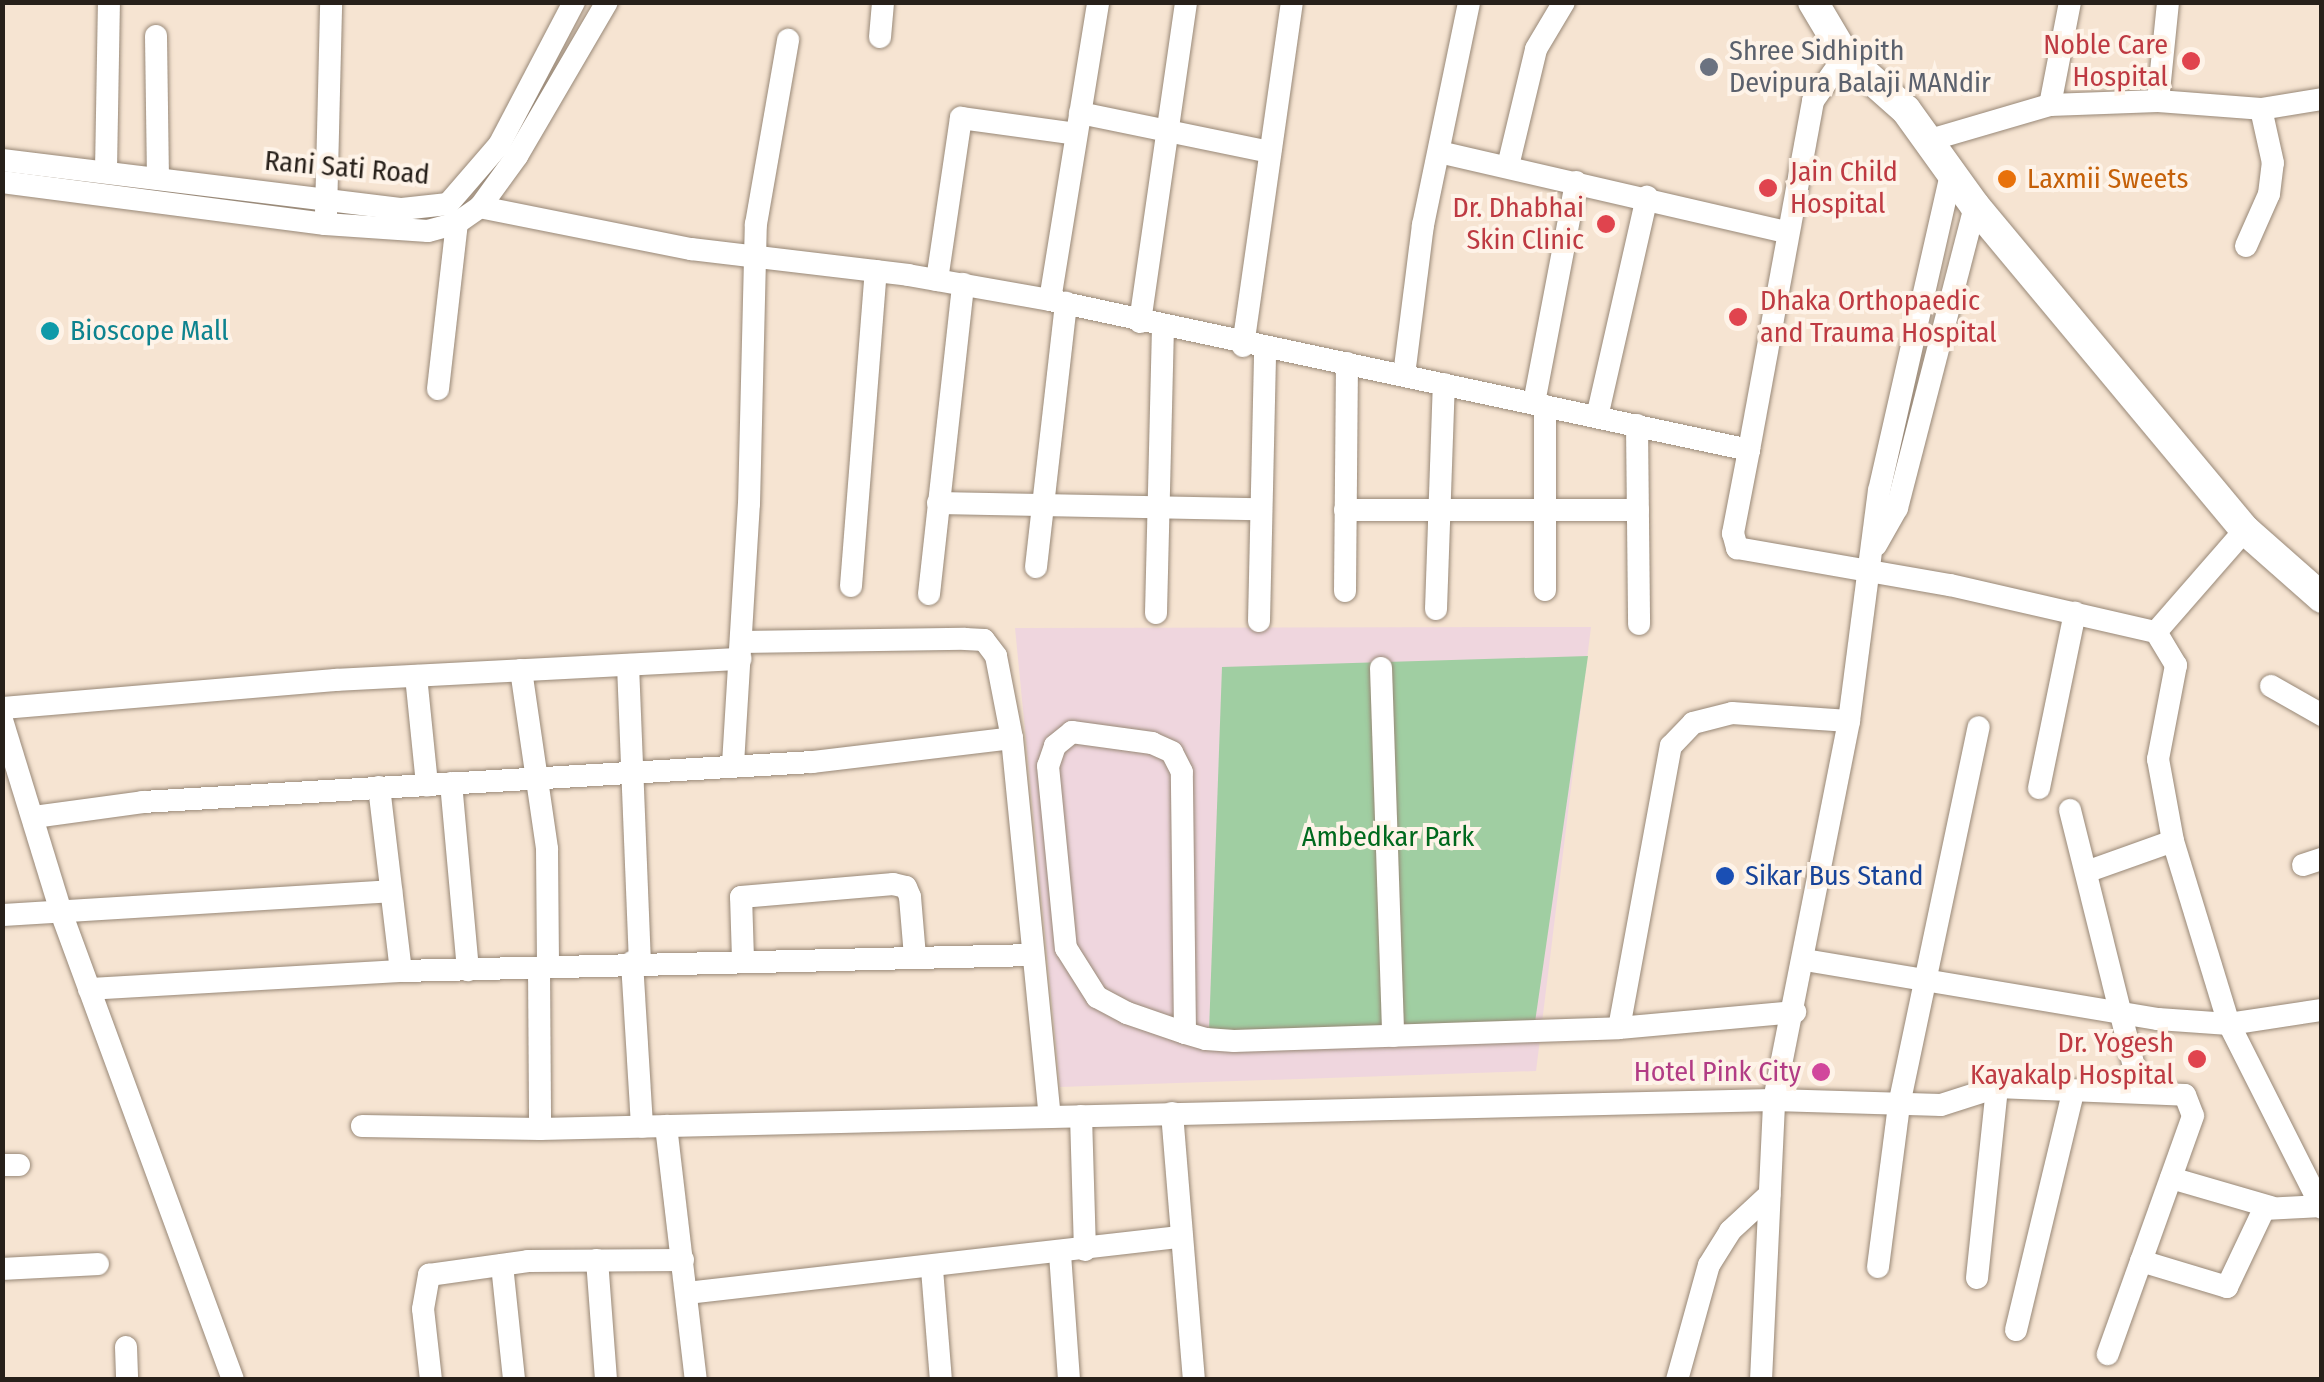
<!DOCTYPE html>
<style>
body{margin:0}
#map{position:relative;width:2324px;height:1382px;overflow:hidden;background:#f6e4d2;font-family:"Fira Sans Condensed",sans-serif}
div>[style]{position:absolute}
.industrial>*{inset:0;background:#efd6de}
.green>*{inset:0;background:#a0cea2}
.roads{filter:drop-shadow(0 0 2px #988877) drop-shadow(0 0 2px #988877)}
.minor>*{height:22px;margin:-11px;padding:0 11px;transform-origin:11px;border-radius:11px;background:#fff}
.major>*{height:30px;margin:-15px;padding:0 15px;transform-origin:15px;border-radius:15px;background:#fff}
.dots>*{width:28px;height:28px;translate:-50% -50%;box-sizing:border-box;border:5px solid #fef3e8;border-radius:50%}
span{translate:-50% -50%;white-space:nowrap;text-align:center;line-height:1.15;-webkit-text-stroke:8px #fef3e8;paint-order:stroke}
.health-label{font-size:28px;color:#be3a42}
.right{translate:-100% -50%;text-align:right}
.left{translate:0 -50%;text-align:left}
.worship-label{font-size:28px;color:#5b616d}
.street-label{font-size:28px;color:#27201a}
.food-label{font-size:28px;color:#c56008}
.culture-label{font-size:28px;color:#0d838f}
.park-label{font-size:28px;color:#00691d}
.transit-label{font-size:28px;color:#164399}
.hotel-label{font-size:28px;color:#b23c85}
.frame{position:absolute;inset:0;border:5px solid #27201a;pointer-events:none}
</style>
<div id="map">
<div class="industrial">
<i style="clip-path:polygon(1591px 627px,1536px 1071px,1060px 1087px,1015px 628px)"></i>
</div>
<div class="green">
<i style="clip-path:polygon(1588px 656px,1534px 1029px,1209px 1032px,1222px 667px)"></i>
</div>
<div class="roads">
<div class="minor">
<i style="left:156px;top:36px;width:142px;rotate:89.2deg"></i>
<i style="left:880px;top:37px;width:35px;rotate:-85deg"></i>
<i style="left:2158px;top:101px;width:100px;rotate:-84.2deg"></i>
<i style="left:2050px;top:105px;width:105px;rotate:-79deg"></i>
<i style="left:1080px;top:113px;width:194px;rotate:11.6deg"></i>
<i style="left:1930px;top:140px;width:125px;rotate:-16.3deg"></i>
<i style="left:2050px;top:105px;width:108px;rotate:-2.1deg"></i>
<i style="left:2158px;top:101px;width:103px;rotate:4.4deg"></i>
<i style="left:2261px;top:109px;width:62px;rotate:-9.3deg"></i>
<i style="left:1439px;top:152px;width:356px;rotate:13deg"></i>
<i style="left:2px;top:160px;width:403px;rotate:7deg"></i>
<i style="left:402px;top:209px;width:46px;rotate:-6.2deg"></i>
<i style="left:448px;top:204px;width:78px;rotate:-49.2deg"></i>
<i style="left:499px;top:145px;width:161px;rotate:-62.3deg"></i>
<i style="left:1508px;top:166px;width:120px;rotate:-76.5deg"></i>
<i style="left:1536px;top:49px;width:55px;rotate:-59.2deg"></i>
<i style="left:106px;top:171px;width:169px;rotate:-89deg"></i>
<i style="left:2px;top:182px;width:326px;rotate:7.4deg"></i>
<i style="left:325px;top:224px;width:103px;rotate:3.9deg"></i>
<i style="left:428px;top:231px;width:30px;rotate:-15deg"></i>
<i style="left:457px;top:223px;width:28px;rotate:-35deg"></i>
<i style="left:480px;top:207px;width:63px;rotate:-54deg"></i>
<i style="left:517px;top:156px;width:178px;rotate:-59.7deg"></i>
<i style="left:480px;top:207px;width:215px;rotate:11.3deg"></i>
<i style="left:691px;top:249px;width:219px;rotate:6.8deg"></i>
<i style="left:908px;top:275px;width:144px;rotate:10deg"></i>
<i style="left:1050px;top:300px;width:715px;rotate:12.11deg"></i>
<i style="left:1749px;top:450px;width:85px;rotate:100.9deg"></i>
<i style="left:1733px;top:533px;width:16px;rotate:75deg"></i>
<i style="left:1737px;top:548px;width:216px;rotate:9.9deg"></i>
<i style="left:1950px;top:585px;width:211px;rotate:12.9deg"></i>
<i style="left:2156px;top:632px;width:39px;rotate:59deg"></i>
<i style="left:2176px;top:665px;width:96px;rotate:100.8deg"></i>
<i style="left:2158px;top:759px;width:83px;rotate:79.6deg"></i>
<i style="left:2173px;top:841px;width:191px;rotate:73deg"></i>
<i style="left:2229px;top:1024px;width:206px;rotate:63.2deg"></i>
<i style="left:326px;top:214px;width:212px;rotate:-88.6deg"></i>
<i style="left:2246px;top:246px;width:57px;rotate:-66.1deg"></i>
<i style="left:2269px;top:194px;width:31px;rotate:-83deg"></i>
<i style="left:2273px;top:163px;width:55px;rotate:-102.5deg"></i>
<i style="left:937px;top:280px;width:164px;rotate:-81.6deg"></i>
<i style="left:961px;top:118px;width:116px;rotate:7.9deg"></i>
<i style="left:1050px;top:300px;width:302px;rotate:-80.8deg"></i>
<i style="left:1140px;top:322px;width:323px;rotate:-81.8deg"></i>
<i style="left:1243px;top:346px;width:347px;rotate:-81.9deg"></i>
<i style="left:1404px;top:375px;width:151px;rotate:-82.8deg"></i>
<i style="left:1423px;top:225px;width:228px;rotate:-78.3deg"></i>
<i style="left:438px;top:389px;width:167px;rotate:-83.5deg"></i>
<i style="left:1534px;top:403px;width:225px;rotate:-79.2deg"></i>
<i style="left:1597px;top:417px;width:226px;rotate:-77.2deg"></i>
<i style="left:1637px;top:425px;width:199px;rotate:89.4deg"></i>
<i style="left:1749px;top:450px;width:355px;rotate:-79.6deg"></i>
<i style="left:1813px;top:101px;width:55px;rotate:-54.6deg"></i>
<i style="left:938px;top:503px;width:320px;rotate:1.1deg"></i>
<i style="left:1345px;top:510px;width:293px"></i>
<i style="left:1876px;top:545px;width:43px;rotate:-60.4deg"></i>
<i style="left:1897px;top:508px;width:312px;rotate:-75.5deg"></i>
<i style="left:1036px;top:567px;width:266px;rotate:-83.5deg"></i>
<i style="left:851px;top:586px;width:316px;rotate:-85.5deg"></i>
<i style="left:1545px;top:590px;width:184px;rotate:-90deg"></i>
<i style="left:1345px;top:591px;width:228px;rotate:-89.5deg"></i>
<i style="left:929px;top:594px;width:312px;rotate:-83.7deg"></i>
<i style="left:1436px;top:609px;width:225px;rotate:-88deg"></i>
<i style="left:1156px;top:613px;width:286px;rotate:-88.6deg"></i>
<i style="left:1259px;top:621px;width:271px;rotate:-88.7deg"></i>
<i style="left:2156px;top:632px;width:135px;rotate:-48.9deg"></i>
<i style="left:741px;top:642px;width:224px;rotate:-0.8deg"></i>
<i style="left:965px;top:639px;width:19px;rotate:3deg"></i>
<i style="left:984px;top:640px;width:20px;rotate:53deg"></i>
<i style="left:996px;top:656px;width:84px;rotate:79deg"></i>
<i style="left:1012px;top:738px;width:381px;rotate:84.3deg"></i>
<i style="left:628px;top:665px;width:296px;rotate:87.7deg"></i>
<i style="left:1381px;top:668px;width:368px;rotate:88.1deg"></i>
<i style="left:521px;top:670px;width:181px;rotate:81.7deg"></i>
<i style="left:547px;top:849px;width:118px;rotate:89.5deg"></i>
<i style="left:416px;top:676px;width:110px;rotate:84.2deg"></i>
<i style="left:2271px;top:686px;width:59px;rotate:29.6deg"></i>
<i style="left:2px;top:708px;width:335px;rotate:-4.8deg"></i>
<i style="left:336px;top:680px;width:405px;rotate:-3deg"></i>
<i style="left:2px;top:720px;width:204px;rotate:72.9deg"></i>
<i style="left:62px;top:915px;width:495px;rotate:69.8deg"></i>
<i style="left:733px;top:764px;width:260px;rotate:-86.5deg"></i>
<i style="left:749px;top:504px;width:280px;rotate:-88.6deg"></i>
<i style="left:756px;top:224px;width:187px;rotate:-80.1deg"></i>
<i style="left:451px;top:783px;width:188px;rotate:84.8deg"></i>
<i style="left:379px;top:787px;width:185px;rotate:83.2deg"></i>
<i style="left:401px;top:971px;width:631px;rotate:-1.45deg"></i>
<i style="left:2039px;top:788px;width:179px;rotate:-78.4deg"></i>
<i style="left:2070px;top:810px;width:290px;rotate:76deg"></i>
<i style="left:34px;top:817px;width:110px;rotate:-7.8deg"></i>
<i style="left:143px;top:802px;width:670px;rotate:-3.42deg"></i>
<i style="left:812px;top:762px;width:201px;rotate:-6.8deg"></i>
<i style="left:2303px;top:865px;width:20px;rotate:-18deg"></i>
<i style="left:2086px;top:872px;width:92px;rotate:-19.6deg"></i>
<i style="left:2px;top:915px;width:390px;rotate:-3.5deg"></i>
<i style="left:743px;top:959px;width:62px;rotate:-91.8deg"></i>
<i style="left:741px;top:897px;width:153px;rotate:-4.9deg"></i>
<i style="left:893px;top:884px;width:13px;rotate:13deg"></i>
<i style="left:906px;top:887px;width:11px;rotate:68deg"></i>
<i style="left:910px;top:897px;width:59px;rotate:85.2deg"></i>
<i style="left:1805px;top:960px;width:358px;rotate:9.5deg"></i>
<i style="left:2158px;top:1019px;width:71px;rotate:4deg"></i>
<i style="left:2229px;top:1024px;width:94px;rotate:-8.6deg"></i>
<i style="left:632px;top:962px;width:165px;rotate:86.5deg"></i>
<i style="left:539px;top:968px;width:161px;rotate:89.6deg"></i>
<i style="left:89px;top:989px;width:313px;rotate:-3.3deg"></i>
<i style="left:1619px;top:1028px;width:287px;rotate:-79.6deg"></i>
<i style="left:1671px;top:746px;width:32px;rotate:-46deg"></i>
<i style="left:1693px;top:723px;width:40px;rotate:-14.4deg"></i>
<i style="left:1732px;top:713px;width:117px;rotate:3.9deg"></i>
<i style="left:1185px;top:1033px;width:261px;rotate:-90.7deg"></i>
<i style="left:1182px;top:772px;width:22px;rotate:-117deg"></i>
<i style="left:1172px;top:752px;width:22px;rotate:-156deg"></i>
<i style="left:1152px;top:743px;width:81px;rotate:-172.2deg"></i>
<i style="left:1072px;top:732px;width:22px;rotate:141deg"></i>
<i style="left:1055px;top:746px;width:21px;rotate:109deg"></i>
<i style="left:1048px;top:766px;width:183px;rotate:84.4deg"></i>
<i style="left:1066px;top:948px;width:58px;rotate:57.7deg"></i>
<i style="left:1097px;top:997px;width:34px;rotate:28deg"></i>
<i style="left:1127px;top:1013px;width:61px;rotate:19deg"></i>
<i style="left:1185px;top:1033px;width:22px;rotate:16deg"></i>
<i style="left:1206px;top:1039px;width:28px;rotate:4deg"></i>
<i style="left:1234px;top:1041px;width:385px;rotate:-1.9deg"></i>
<i style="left:1619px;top:1028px;width:177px;rotate:-5.2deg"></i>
<i style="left:1172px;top:1113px;width:268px;rotate:85.3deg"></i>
<i style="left:1081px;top:1116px;width:134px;rotate:88.3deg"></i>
<i style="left:362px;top:1126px;width:178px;rotate:1deg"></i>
<i style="left:540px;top:1129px;width:1234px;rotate:-1.35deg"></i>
<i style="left:1774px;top:1100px;width:386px;rotate:-78.8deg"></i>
<i style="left:1849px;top:721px;width:232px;rotate:-82.6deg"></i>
<i style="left:1879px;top:491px;width:326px;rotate:-77.2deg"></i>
<i style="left:666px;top:1126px;width:256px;rotate:83.3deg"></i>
<i style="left:2px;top:1165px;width:17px"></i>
<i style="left:2171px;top:1178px;width:104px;rotate:16.2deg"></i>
<i style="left:1060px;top:1254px;width:126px;rotate:85.9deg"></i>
<i style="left:597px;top:1260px;width:120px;rotate:85.7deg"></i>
<i style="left:2141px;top:1261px;width:90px;rotate:16.8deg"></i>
<i style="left:2227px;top:1287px;width:86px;rotate:-64.6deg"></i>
<i style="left:2264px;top:1209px;width:58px;rotate:-3deg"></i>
<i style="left:502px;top:1265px;width:116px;rotate:84deg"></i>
<i style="left:1878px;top:1267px;width:163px;rotate:-82.6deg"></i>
<i style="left:1899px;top:1105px;width:386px;rotate:-78.1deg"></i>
<i style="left:2px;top:1269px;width:96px;rotate:-3deg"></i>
<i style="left:932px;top:1269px;width:111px;rotate:85.4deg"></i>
<i style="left:1977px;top:1278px;width:192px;rotate:-84deg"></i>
<i style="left:687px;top:1293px;width:498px;rotate:-6.5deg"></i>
<i style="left:2016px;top:1330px;width:245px;rotate:-76.5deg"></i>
<i style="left:126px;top:1347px;width:33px;rotate:88deg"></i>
<i style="left:431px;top:1380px;width:71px;rotate:-96.4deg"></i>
<i style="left:423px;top:1309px;width:35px;rotate:-80deg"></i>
<i style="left:429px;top:1275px;width:100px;rotate:-8deg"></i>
<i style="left:528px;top:1261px;width:155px;rotate:-0.4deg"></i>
<i style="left:1677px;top:1380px;width:119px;rotate:-74.5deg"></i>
<i style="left:1709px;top:1265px;width:40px;rotate:-58deg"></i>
<i style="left:1730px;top:1231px;width:54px;rotate:-42.8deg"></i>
<i style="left:1761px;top:1380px;width:280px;rotate:-87.3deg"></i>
<i style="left:1774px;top:1100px;width:167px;rotate:1.7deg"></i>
<i style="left:1941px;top:1105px;width:59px;rotate:-17.8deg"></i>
<i style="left:1997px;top:1087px;width:188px;rotate:2.4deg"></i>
<i style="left:2185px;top:1095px;width:22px;rotate:69deg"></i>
<i style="left:2193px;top:1116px;width:253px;rotate:109.7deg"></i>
</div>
<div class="major">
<i style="left:1813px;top:2px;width:63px;rotate:59.3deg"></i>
<i style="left:1845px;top:56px;width:81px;rotate:41.5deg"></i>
<i style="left:1906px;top:110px;width:118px;rotate:54.3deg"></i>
<i style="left:1975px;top:206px;width:422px;rotate:50.2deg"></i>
<i style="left:2245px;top:530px;width:103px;rotate:41.4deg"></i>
</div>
</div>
<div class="dots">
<i style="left:2191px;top:61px;background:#e0444e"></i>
<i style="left:1709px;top:67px;background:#6b7280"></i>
<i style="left:2007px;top:179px;background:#e8710a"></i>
<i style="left:1768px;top:188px;background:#e0444e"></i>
<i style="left:1606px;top:224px;background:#e0444e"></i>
<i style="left:1738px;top:317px;background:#e0444e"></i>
<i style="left:50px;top:331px;background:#0f9aa8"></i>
<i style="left:1725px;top:876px;background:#1a4fb4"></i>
<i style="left:2197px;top:1059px;background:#e0444e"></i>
<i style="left:1821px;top:1072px;background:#d1479c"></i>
</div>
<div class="health-label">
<span class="right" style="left:2168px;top:61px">Noble Care<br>Hospital</span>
<span class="left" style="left:1790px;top:188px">Jain Child<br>Hospital</span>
<span class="right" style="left:1584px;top:224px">Dr. Dhabhai<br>Skin Clinic</span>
<span class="left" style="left:1760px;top:317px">Dhaka Orthopaedic<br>and Trauma Hospital</span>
<span class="right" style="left:2174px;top:1059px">Dr. Yogesh<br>Kayakalp Hospital</span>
</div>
<div class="worship-label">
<span class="left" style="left:1729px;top:67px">Shree Sidhipith<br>Devipura Balaji MANdir</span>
</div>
<div class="street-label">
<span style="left:347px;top:168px;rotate:5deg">Rani Sati Road</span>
</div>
<div class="food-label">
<span class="left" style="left:2027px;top:179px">Laxmii Sweets</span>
</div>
<div class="culture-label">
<span class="left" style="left:70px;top:331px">Bioscope Mall</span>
</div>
<div class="park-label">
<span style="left:1388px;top:837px">Ambedkar Park</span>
</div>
<div class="transit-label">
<span class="left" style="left:1745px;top:876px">Sikar Bus Stand</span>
</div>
<div class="hotel-label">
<span class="right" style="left:1801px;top:1072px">Hotel Pink City</span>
</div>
<div class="frame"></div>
</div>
